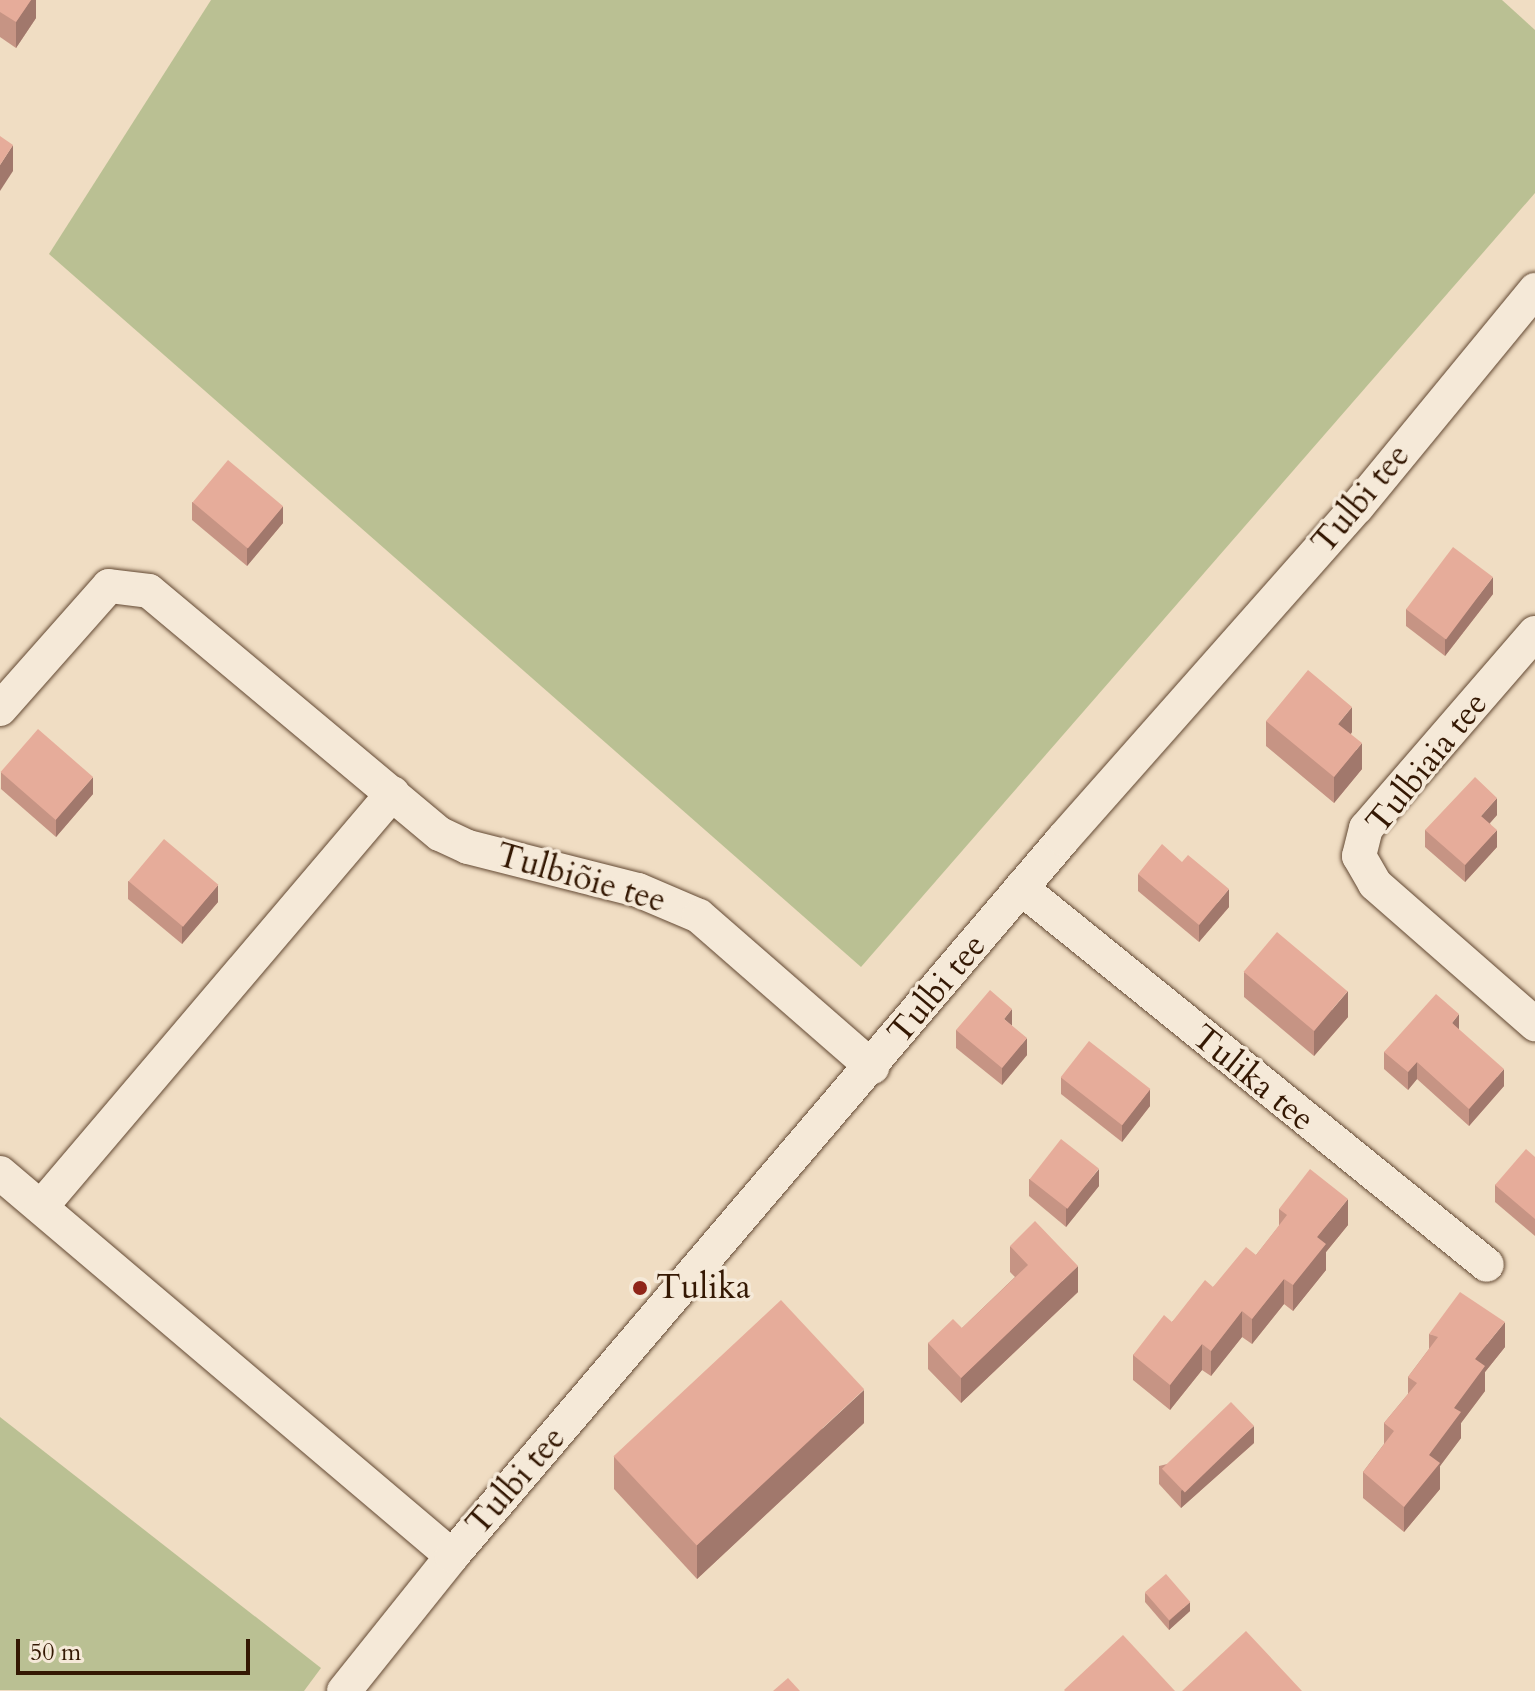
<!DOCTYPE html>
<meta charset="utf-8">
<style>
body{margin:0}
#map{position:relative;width:1535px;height:1691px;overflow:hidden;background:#f0ddc3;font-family:Cardo,serif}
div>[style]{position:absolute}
.green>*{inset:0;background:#bac093}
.roads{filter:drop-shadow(0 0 2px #634933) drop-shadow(0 0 2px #634933)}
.street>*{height:34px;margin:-17px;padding:0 17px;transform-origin:17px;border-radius:17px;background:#f5e9d8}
.wall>*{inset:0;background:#c69484}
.shaded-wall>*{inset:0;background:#a1786c}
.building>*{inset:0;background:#e6ac9a;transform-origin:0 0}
.dots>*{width:22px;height:22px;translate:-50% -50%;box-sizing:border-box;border:4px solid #f5e9d8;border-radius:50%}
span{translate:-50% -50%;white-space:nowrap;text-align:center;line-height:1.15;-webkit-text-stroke:7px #f5e9d8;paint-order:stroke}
.street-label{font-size:34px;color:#341803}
.poi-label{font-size:34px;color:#341803}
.left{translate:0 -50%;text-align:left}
.scale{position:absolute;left:16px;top:1639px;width:234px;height:36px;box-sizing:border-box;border:4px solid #341803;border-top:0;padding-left:10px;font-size:24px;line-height:28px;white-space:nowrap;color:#341803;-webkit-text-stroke:6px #f5e9d8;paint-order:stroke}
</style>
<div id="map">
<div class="green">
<i style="clip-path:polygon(211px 0,1502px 0,1535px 30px,1535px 193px,861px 967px,49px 254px)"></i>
<i style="clip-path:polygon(0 1417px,321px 1668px,304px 1691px,0 1690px)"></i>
</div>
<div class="roads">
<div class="street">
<i style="left:1535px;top:633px;width:258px;rotate:130.9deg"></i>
<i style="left:1366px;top:828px;width:29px;rotate:104deg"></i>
<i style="left:1359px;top:856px;width:32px;rotate:60deg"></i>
<i style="left:1375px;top:884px;width:213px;rotate:41.2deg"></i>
<i style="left:0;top:709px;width:164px;rotate:-48.5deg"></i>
<i style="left:109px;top:586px;width:40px;rotate:7.1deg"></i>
<i style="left:149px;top:591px;width:379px;rotate:39.9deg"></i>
<i style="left:440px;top:834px;width:31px;rotate:25deg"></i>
<i style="left:468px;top:847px;width:175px;rotate:14.2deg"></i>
<i style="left:638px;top:890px;width:66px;rotate:23.1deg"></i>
<i style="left:699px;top:916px;width:230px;rotate:41.1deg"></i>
<i style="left:1021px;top:888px;width:599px;rotate:38.97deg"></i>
<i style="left:0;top:1173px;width:592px;rotate:40.28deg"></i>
<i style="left:41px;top:1207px;width:543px;rotate:-49.63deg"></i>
<i style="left:344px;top:1691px;width:173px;rotate:-51.3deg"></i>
<i style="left:452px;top:1556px;width:942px;rotate:-49.56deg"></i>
<i style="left:1063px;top:839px;width:443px;rotate:-48.5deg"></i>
<i style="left:1357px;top:507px;width:281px;rotate:-50.6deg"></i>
</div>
</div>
<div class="wall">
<i style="clip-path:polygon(0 0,36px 0,36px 18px,16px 48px,0 37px)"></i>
<i style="clip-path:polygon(192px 502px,283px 523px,247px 566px,192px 520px)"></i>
<i style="clip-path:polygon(1493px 594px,1445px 656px,1406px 626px,1406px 609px)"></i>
<i style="clip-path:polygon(1266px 721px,1352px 732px,1351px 734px,1362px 769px,1334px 803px,1266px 746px)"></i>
<i style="clip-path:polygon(1px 772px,93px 794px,56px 837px,1px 789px)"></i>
<i style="clip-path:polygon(1497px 815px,1490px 823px,1497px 847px,1465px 882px,1425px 847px,1425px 830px)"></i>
<i style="clip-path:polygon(1138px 874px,1229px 907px,1199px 942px,1138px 891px)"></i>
<i style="clip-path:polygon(128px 881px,218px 902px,182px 944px,128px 899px)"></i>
<i style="clip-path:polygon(1244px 972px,1348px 1017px,1314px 1056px,1244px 997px)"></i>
<i style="clip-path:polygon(1012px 1026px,1027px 1055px,1002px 1085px,956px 1048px,956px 1030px)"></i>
<i style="clip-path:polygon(1459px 1030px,1504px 1086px,1469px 1126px,1417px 1079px,1408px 1090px,1384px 1069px,1384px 1052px)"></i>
<i style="clip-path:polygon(1061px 1077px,1150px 1106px,1122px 1142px,1061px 1094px)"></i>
<i style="clip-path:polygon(1535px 1157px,1535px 1236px,1495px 1202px,1495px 1185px)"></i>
<i style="clip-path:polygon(1029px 1179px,1099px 1186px,1066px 1227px,1029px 1196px)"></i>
<i style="clip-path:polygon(1279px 1209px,1348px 1225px,1326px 1252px,1326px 1270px,1293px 1311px,1284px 1304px,1252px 1344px,1242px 1337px,1211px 1376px,1202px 1370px,1170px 1410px,1133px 1380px,1133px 1355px,1213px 1287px,1256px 1255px,1279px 1226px)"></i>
<i style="clip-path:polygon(1010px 1246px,1078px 1292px,961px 1403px,928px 1369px,928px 1343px,962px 1328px,1015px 1277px,1010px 1272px)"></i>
<i style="clip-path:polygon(1429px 1334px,1505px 1347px,1485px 1372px,1485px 1391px,1461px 1423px,1461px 1438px,1440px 1466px,1440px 1489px,1404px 1532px,1363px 1498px,1363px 1472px,1384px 1444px,1384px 1423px,1408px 1394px,1408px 1377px,1429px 1349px)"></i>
<i style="clip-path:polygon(864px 1423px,697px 1579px,614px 1489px,614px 1456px)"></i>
<i style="clip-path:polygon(1254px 1443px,1181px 1508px,1159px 1484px,1159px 1466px)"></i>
<i style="clip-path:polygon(1145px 1593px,1190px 1611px,1169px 1630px,1145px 1602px)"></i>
</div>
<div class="shaded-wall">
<i style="clip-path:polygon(31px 0,36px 0,36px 18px,16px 48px,16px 22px)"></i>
<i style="clip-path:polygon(13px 145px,13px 171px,0 191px,0 165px)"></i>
<i style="clip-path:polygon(283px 506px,283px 523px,247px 566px,247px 548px)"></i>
<i style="clip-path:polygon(1493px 577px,1493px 594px,1445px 656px,1445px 639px)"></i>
<i style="clip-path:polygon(1352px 707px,1352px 732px,1338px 749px,1338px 724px)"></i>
<i style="clip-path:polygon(1362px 743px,1362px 769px,1334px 803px,1334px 777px)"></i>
<i style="clip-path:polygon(93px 777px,93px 794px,56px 837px,56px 819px)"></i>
<i style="clip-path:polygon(1497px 798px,1497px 815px,1481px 833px,1481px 816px)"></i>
<i style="clip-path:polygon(1497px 830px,1497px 847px,1465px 882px,1465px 865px)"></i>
<i style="clip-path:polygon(218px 885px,218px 902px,182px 944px,182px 927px)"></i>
<i style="clip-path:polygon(1229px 889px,1229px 907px,1199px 942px,1199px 925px)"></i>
<i style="clip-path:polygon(1348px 991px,1348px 1017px,1314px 1056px,1314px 1031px)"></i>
<i style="clip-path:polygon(1012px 1009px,1012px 1026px,1004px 1019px)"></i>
<i style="clip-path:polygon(1459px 1014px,1459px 1032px,1452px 1023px)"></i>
<i style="clip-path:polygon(1027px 1038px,1027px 1055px,1002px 1085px,1002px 1068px)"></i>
<i style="clip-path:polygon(1417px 1062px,1417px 1079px,1408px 1090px,1408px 1072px)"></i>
<i style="clip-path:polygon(1504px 1069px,1504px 1086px,1469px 1126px,1469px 1109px)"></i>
<i style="clip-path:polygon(1150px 1089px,1150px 1106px,1122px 1142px,1122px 1125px)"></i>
<i style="clip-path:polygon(1099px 1169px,1099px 1186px,1066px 1227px,1066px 1209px)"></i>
<i style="clip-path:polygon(1348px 1199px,1348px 1225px,1326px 1252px,1326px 1270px,1293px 1311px,1293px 1285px,1317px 1237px)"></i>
<i style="clip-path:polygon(1078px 1266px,1078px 1292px,961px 1403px,961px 1378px)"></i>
<i style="clip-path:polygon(1284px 1279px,1284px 1304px,1252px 1344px,1252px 1319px)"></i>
<i style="clip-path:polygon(1242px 1311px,1242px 1337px,1211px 1376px,1211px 1351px)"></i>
<i style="clip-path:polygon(1505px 1322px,1505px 1347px,1485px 1372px,1485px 1391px,1461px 1423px,1461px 1438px,1440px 1466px,1440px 1489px,1404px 1532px,1404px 1507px,1429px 1455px,1454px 1408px,1475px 1359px)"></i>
<i style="clip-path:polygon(1202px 1344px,1202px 1370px,1170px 1410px,1170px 1385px)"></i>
<i style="clip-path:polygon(864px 1390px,864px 1423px,697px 1579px,697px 1545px)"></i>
<i style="clip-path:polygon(1254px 1426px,1254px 1443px,1181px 1508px,1181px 1491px)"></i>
<i style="clip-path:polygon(1190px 1602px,1190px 1611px,1169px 1630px,1169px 1621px)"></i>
</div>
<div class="building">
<i style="clip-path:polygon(0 0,31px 0,16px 22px,0 12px)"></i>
<i style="clip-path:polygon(0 136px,13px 145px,0 165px)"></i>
<i style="left:228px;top:460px;width:72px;height:55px;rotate:40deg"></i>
<i style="left:1453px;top:547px;width:50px;height:78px;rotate:37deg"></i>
<i style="clip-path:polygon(1308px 670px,1352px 707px,1338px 724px,1362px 743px,1334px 777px,1266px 721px)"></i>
<i style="left:38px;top:729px;width:73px;height:57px;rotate:41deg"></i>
<i style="clip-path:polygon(1475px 777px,1497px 798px,1481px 816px,1497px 830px,1465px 865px,1425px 830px)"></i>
<i style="left:164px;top:839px;width:71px;height:55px;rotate:40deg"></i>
<i style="clip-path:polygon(1162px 844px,1182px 862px,1188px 855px,1229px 889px,1199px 925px,1138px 874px)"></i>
<i style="left:1277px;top:932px;width:92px;height:52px;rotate:40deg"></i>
<i style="clip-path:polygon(990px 990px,1012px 1009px,1004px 1019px,1027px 1038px,1002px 1068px,956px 1030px)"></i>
<i style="clip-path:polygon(1436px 994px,1459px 1014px,1452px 1023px,1504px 1069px,1469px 1109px,1417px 1062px,1408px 1072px,1384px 1052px)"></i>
<i style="left:1089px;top:1041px;width:78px;height:46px;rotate:38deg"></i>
<i style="left:1061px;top:1139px;width:48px;height:51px;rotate:38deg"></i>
<i style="clip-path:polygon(1526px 1149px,1535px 1157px,1535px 1219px,1495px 1185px)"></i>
<i style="clip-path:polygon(1310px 1169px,1348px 1199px,1317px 1237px,1326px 1244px,1293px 1285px,1284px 1279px,1252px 1319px,1242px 1311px,1211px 1351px,1202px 1344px,1170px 1385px,1133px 1355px,1164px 1315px,1172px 1322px,1205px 1280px,1213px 1287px,1246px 1247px,1256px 1255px,1287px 1215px,1279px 1209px)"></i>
<i style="clip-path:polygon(1035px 1221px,1078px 1266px,961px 1378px,928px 1343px,953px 1319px,962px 1328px,1028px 1265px,1010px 1246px)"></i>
<i style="clip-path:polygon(1460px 1292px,1505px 1322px,1475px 1359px,1485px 1366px,1454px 1408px,1461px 1412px,1429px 1455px,1440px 1463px,1404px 1507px,1363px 1472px,1394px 1431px,1384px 1423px,1417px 1383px,1408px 1377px,1438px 1337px,1429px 1334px)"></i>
<i style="left:781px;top:1300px;width:122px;height:229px;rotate:47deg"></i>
<i style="left:1231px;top:1402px;width:33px;height:96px;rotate:46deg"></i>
<i style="left:1166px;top:1574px;width:37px;height:28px;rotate:49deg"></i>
<i style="clip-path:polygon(1246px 1631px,1302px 1691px,1182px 1691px)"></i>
<i style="clip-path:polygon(1123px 1635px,1175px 1691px,1065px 1691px,1064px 1690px)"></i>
<i style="clip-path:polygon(788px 1678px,800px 1691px,773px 1691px)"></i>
</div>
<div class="dots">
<i style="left:640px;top:1288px;background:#8f2418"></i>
</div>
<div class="street-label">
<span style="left:1361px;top:499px;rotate:-50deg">Tulbi tee</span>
<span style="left:1427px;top:763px;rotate:-51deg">Tulbiaia tee</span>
<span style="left:581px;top:878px;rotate:16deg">Tulbiõie tee</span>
<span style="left:937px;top:989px;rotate:-50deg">Tulbi tee</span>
<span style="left:1253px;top:1078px;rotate:39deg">Tulika tee</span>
<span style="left:516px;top:1481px;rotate:-49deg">Tulbi tee</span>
</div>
<div class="poi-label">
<span class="left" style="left:656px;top:1288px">Tulika</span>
</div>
<div class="scale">50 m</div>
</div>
